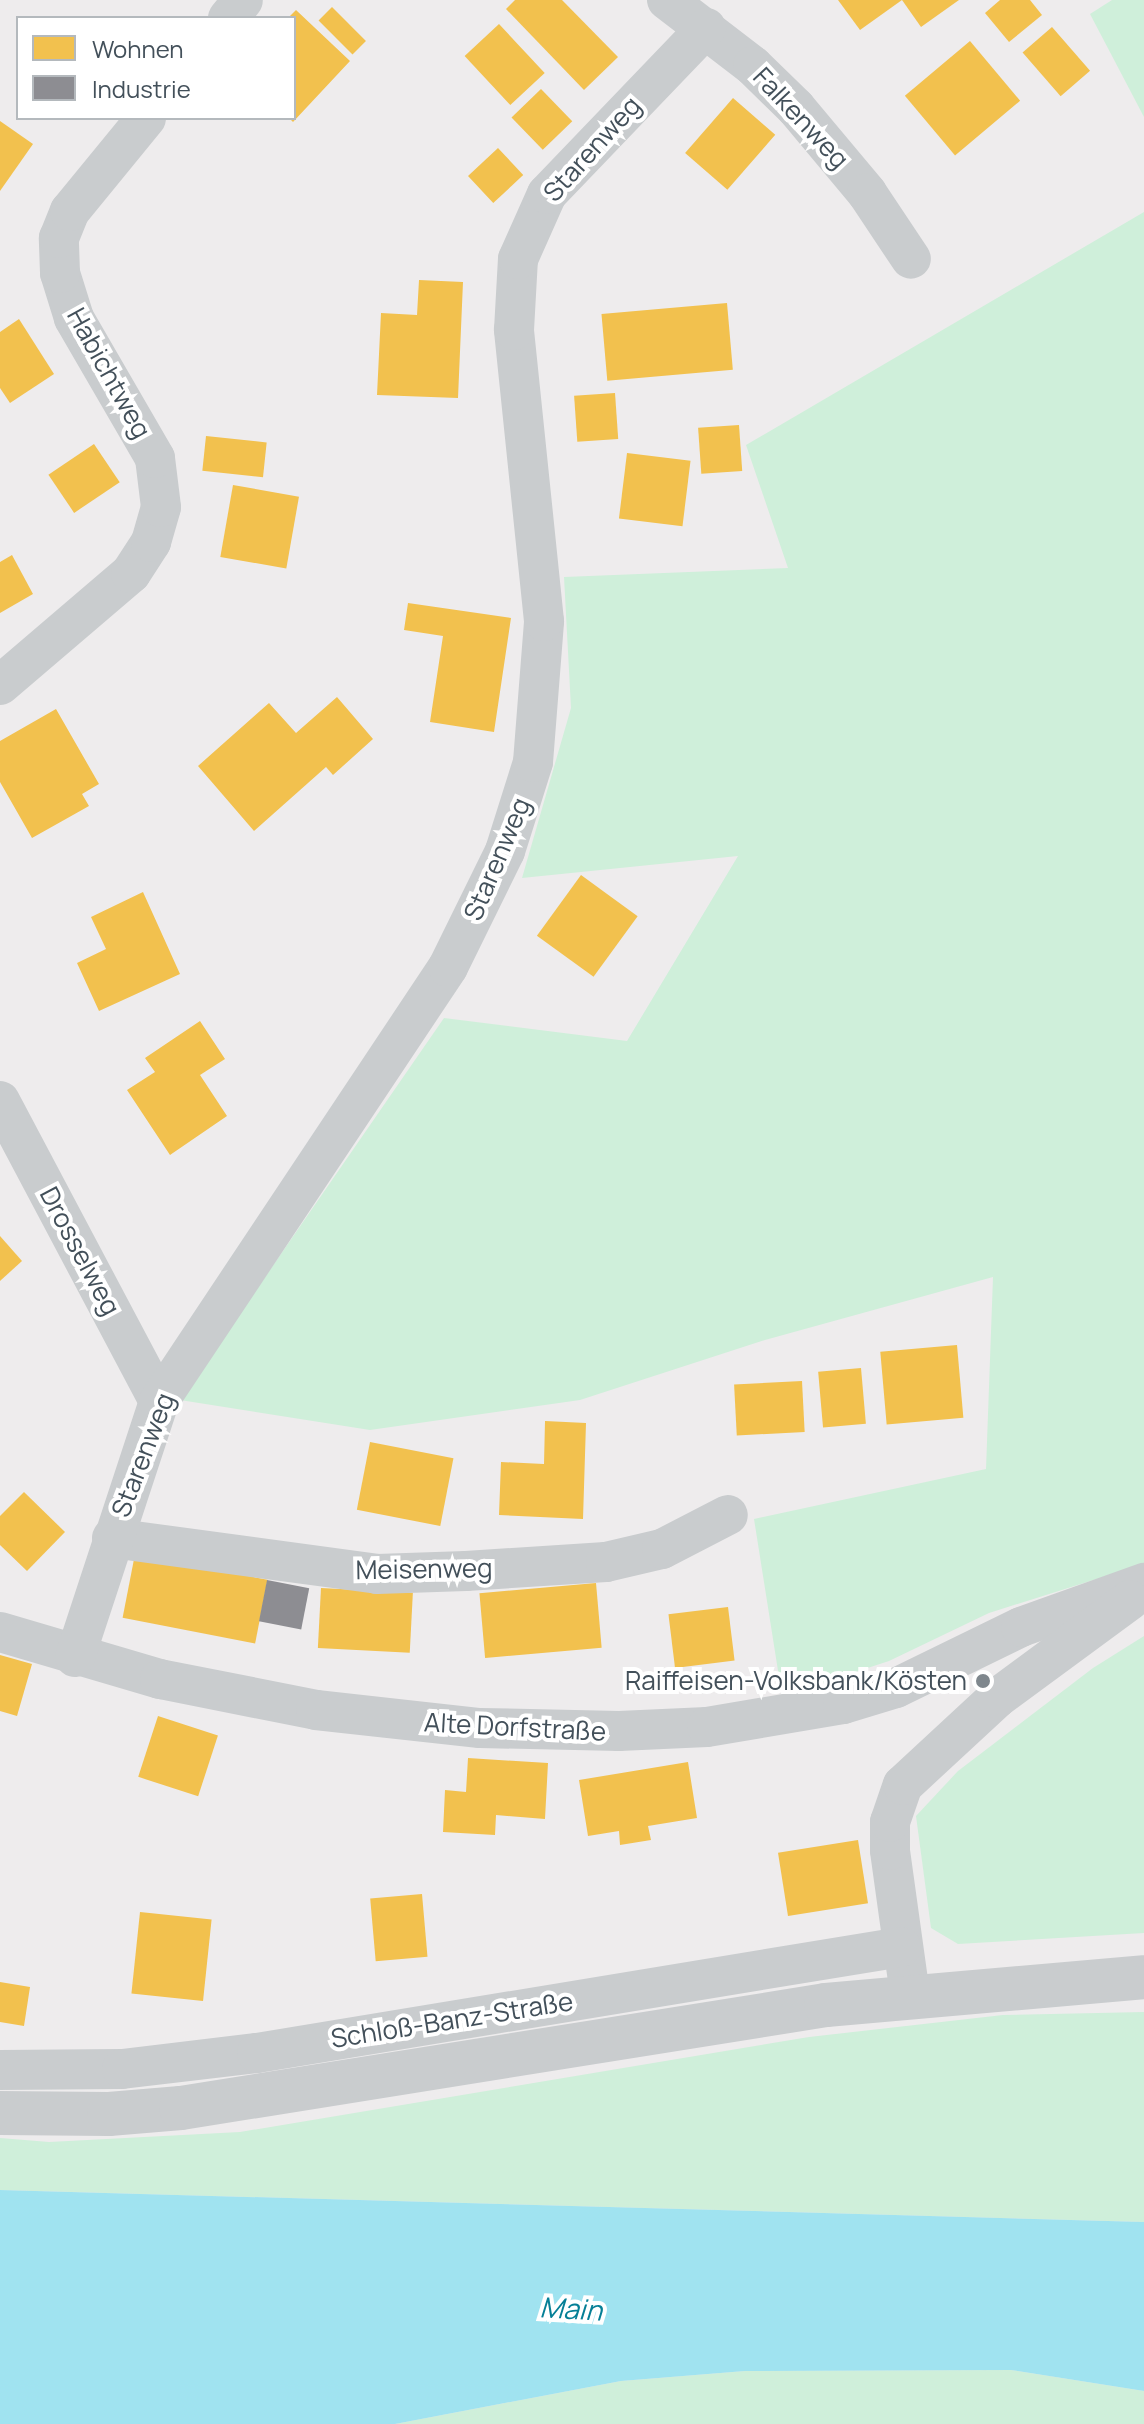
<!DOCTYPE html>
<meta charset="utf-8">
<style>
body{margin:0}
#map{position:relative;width:1144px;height:2424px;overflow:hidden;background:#eeeced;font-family:Manrope,sans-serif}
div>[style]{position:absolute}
.green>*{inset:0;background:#cfefda}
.water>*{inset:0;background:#a0e3f0}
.homes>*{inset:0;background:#f2c14e;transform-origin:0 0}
.industry>*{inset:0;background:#8d8d92;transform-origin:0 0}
.minor>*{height:40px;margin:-20px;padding:0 20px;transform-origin:20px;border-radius:20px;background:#c9ccce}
.tertiary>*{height:44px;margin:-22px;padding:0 22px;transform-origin:22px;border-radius:22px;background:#c9ccce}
.dots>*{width:22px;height:22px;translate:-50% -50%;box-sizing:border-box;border:4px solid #fff;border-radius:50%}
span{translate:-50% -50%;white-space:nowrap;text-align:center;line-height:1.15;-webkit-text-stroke:8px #fff;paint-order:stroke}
.street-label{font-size:26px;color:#43505a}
.poi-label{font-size:26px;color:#43505a}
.right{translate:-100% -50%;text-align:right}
.water-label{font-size:28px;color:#057f96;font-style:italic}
.legend{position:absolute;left:16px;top:16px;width:280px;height:104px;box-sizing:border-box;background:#fff;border:2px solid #b4b9bd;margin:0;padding:10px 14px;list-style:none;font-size:24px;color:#43505a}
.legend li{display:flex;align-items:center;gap:16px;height:40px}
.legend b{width:40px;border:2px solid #b4b9bd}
</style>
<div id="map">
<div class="green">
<i style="clip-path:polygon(1112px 0,1144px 0,1144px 117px,1090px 14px)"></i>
<i style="clip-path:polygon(1144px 212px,1144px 1564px,989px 1613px,889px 1661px,782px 1696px,754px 1519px,986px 1469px,993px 1277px,765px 1340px,580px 1400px,370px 1430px,180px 1400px,444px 1018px,627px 1041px,738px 856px,522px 878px,571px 708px,564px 577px,788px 568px,746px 445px)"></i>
<i style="clip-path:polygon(1144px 1636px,1144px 1933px,958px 1944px,931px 1928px,916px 1816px,958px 1771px,1093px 1668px)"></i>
<i style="clip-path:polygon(1144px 2012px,1144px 2222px,0 2190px,0 2138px,49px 2142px,240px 2132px,809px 2037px,1003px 2015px)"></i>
<i style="clip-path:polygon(1011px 2370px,1144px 2391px,1144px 2424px,395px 2424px,621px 2381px,745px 2371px)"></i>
</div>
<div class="water">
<i style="clip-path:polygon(0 2190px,1144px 2222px,1144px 2391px,1011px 2370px,745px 2371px,621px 2381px,395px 2424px,0 2424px)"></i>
</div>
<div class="homes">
<i style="clip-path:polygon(515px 0,562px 0,618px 57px,584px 90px,506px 9px)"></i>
<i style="clip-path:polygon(838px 0,902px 0,860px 30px)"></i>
<i style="clip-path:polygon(902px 0,959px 0,921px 27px)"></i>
<i style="clip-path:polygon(1000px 0,1030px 0,1042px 15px,1009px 42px,985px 13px)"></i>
<i style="left:332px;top:7px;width:48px;height:19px;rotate:45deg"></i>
<i style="clip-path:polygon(296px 10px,350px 61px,293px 122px,289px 118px,294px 118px,294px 18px,288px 18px)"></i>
<i style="left:499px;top:24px;width:67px;height:47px;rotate:47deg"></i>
<i style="left:1052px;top:27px;width:58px;height:39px;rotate:49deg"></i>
<i style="left:970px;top:41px;width:78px;height:85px;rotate:50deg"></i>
<i style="left:541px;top:89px;width:45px;height:41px;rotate:46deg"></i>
<i style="left:733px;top:98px;width:56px;height:73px;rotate:41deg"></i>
<i style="clip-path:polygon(0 121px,33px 144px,0 191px)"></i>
<i style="left:498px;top:148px;width:37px;height:41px;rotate:47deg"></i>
<i style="clip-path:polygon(419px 280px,463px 282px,458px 398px,377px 395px,381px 313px,417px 315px)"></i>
<i style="left:727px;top:303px;width:67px;height:126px;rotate:85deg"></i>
<i style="clip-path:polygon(19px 319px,54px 374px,10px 403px,0 388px,0 332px)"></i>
<i style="left:615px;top:393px;width:46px;height:41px;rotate:86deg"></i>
<i style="left:739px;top:425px;width:46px;height:41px;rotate:86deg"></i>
<i style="left:206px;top:436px;width:61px;height:35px;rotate:6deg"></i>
<i style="left:94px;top:444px;width:46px;height:55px;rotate:56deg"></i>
<i style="left:627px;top:453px;width:64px;height:66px;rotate:7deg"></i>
<i style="left:233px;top:485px;width:67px;height:73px;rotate:10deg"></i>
<i style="clip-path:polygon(12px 555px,33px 594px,0 613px,0 562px)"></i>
<i style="clip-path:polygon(408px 603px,511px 618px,494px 732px,430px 722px,443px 636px,404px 630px)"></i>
<i style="clip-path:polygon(337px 697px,373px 739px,333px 775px,326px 767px,254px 831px,198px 766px,269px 703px,296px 733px)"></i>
<i style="clip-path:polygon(56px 709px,99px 784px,82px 794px,89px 806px,32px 838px,0 782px,0 741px)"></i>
<i style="left:581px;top:875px;width:70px;height:75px;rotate:36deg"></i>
<i style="clip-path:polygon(143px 892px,180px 974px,99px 1011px,77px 963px,106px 949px,91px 917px)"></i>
<i style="clip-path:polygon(200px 1021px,225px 1059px,200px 1075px,227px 1116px,170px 1155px,127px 1090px,155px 1072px,145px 1058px)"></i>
<i style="clip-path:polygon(0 1236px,22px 1261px,0 1281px)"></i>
<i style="left:957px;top:1345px;width:73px;height:77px;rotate:85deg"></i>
<i style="left:861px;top:1368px;width:56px;height:43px;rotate:85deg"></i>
<i style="left:802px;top:1381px;width:51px;height:68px;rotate:87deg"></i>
<i style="clip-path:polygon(545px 1421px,586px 1423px,583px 1519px,499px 1515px,501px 1462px,544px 1464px)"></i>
<i style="left:370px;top:1442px;width:85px;height:69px;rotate:11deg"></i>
<i style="clip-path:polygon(24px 1492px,65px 1532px,27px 1571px,0 1545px,0 1516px)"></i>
<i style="left:135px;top:1554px;width:135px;height:65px;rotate:11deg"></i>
<i style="left:596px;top:1583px;width:65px;height:117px;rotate:85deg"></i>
<i style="left:321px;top:1588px;width:92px;height:60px;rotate:3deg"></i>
<i style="left:728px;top:1607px;width:54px;height:60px;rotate:83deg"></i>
<i style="clip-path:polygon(0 1655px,32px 1664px,17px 1716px,0 1711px)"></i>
<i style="left:158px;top:1716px;width:63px;height:64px;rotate:18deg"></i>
<i style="clip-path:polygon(468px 1758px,548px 1763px,545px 1819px,496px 1815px,495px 1835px,443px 1832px,445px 1790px,466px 1792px)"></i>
<i style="clip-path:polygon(688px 1762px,697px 1818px,648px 1826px,651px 1840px,620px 1845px,619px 1831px,588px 1836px,579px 1780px)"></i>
<i style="left:858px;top:1840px;width:64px;height:81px;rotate:81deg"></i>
<i style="left:422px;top:1894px;width:63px;height:52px;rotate:85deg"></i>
<i style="left:140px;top:1912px;width:72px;height:82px;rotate:6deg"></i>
<i style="clip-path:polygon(0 1982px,30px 1987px,24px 2026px,0 2022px)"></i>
</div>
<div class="industry">
<i style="left:267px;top:1580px;width:43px;height:42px;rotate:11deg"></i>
</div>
<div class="minor">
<i style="left:667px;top:0;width:108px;rotate:37.5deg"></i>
<i style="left:753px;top:66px;width:60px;rotate:44.3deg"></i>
<i style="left:796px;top:108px;width:111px;rotate:50.1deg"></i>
<i style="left:867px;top:193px;width:79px;rotate:56.3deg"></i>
<i style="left:228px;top:18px;width:23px;rotate:-50deg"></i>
<i style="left:0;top:685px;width:172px;rotate:-40.5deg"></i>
<i style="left:131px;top:573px;width:37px;rotate:-57deg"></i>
<i style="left:151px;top:542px;width:36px;rotate:-74deg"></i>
<i style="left:161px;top:507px;width:49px;rotate:-97deg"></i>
<i style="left:155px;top:458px;width:162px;rotate:-120.1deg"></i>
<i style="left:74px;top:318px;width:47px;rotate:-107.3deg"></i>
<i style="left:60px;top:273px;width:35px;rotate:-92deg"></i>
<i style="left:59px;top:238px;width:29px;rotate:-68deg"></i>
<i style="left:70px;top:211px;width:120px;rotate:-50.7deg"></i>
<i style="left:0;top:1101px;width:340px;rotate:62.1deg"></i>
<i style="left:112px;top:1538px;width:267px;rotate:7.7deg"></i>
<i style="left:377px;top:1574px;width:89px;rotate:-1.9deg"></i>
<i style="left:466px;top:1571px;width:140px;rotate:-3.7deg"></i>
<i style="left:606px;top:1562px;width:57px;rotate:-13.1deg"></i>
<i style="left:662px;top:1549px;width:74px;rotate:-27.3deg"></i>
<i style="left:0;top:1632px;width:167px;rotate:16.4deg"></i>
<i style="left:160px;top:1679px;width:159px;rotate:11.2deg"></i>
<i style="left:316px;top:1710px;width:165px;rotate:6.3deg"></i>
<i style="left:480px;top:1728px;width:139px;rotate:1.2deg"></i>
<i style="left:619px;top:1731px;width:88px;rotate:-2.6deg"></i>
<i style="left:707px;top:1727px;width:138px;rotate:-9.6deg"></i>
<i style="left:843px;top:1704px;width:55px;rotate:-16.8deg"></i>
<i style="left:896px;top:1688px;width:139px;rotate:-26deg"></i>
<i style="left:1021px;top:1627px;width:131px;rotate:-19.7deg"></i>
<i style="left:75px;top:1657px;width:269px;rotate:-71.8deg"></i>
<i style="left:159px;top:1401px;width:521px;rotate:-56.34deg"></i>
<i style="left:448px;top:967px;width:129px;rotate:-63.8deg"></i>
<i style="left:505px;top:851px;width:93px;rotate:-72.5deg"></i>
<i style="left:533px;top:762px;width:141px;rotate:-85.5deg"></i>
<i style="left:544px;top:621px;width:293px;rotate:-95.9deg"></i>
<i style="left:514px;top:330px;width:71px;rotate:-86.8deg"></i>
<i style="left:518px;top:259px;width:71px;rotate:-66deg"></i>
<i style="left:547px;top:194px;width:230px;rotate:-46.2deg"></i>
<i style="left:910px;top:1995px;width:146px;rotate:-97.9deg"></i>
<i style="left:890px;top:1850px;width:28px;rotate:-90deg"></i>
<i style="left:890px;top:1822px;width:39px;rotate:-71deg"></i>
<i style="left:903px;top:1785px;width:128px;rotate:-42.8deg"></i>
<i style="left:997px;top:1698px;width:165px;rotate:-36.4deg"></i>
<i style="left:0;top:2070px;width:122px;rotate:-0.5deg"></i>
<i style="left:122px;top:2069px;width:136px;rotate:-6.8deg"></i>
<i style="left:257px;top:2053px;width:653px;rotate:-9.35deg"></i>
</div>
<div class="tertiary">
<i style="left:0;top:2113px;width:109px;rotate:0.5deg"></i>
<i style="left:109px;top:2114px;width:72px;rotate:-4.8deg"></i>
<i style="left:181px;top:2108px;width:653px;rotate:-9.07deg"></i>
<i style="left:826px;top:2005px;width:319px;rotate:-5deg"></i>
</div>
<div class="dots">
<i style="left:983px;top:1681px;background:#7f878d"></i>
</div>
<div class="street-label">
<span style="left:801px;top:118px;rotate:47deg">Falkenweg</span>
<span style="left:592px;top:149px;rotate:-48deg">Starenweg</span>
<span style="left:109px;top:373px;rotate:61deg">Habichtweg</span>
<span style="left:497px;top:859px;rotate:-67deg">Starenweg</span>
<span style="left:80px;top:1251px;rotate:62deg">Drosselweg</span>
<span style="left:143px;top:1455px;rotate:-69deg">Starenweg</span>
<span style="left:424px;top:1569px;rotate:-1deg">Meisenweg</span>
<span style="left:515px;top:1727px;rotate:3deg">Alte Dorfstraße</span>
<span style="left:452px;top:2020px;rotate:-9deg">Schloß-Banz-Straße</span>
</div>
<div class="poi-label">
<span class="right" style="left:967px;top:1681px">Raiffeisen-Volksbank/Kösten</span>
</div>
<div class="water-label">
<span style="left:571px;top:2308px;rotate:3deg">Main</span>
</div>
<ul class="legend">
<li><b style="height:22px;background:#f2c14e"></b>Wohnen</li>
<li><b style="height:22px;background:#8d8d92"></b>Industrie</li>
</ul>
</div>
